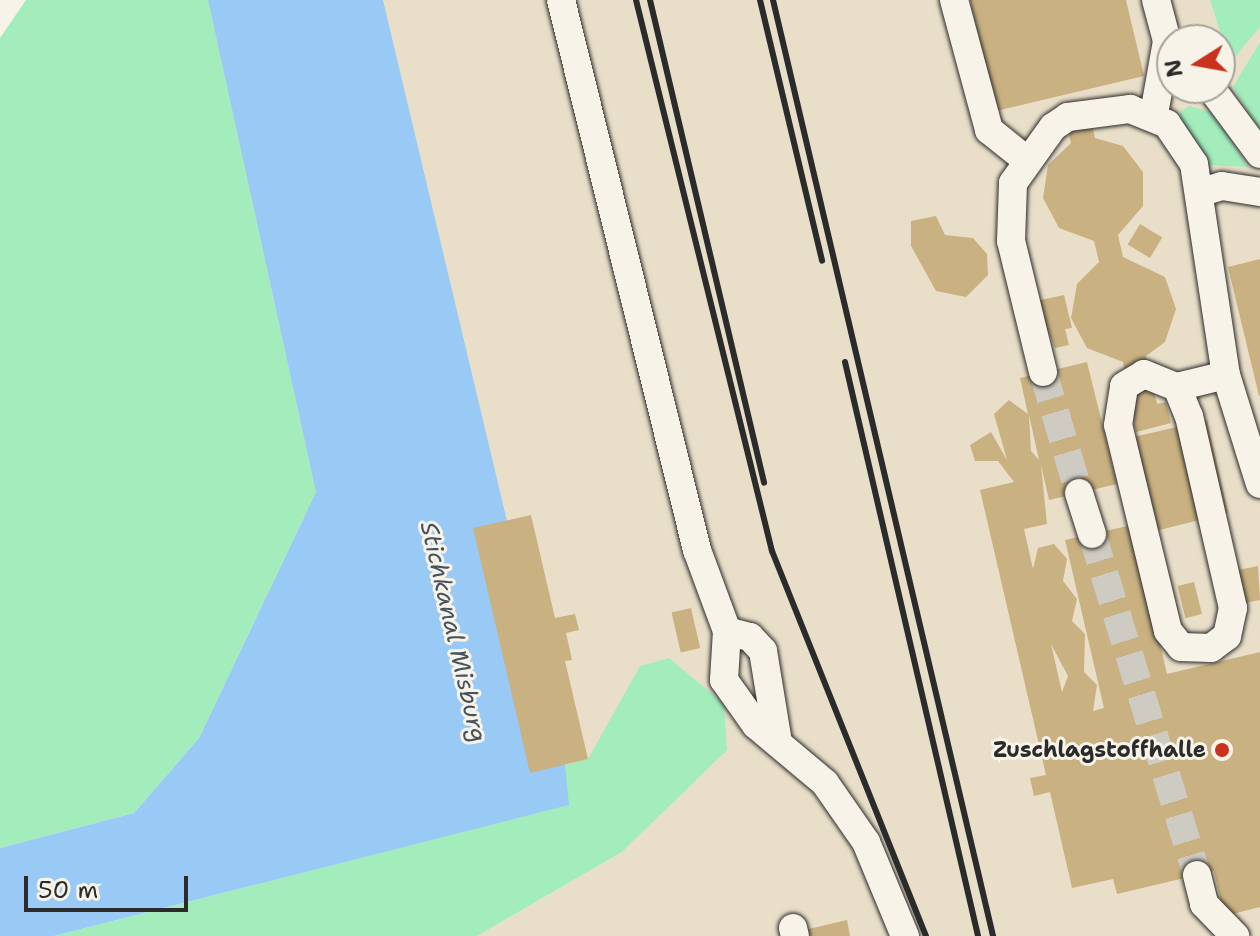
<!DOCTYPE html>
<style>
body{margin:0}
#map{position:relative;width:1260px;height:936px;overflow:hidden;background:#f7f3e8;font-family:"Shantell Sans",sans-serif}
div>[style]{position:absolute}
.built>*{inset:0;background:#e9dfc9}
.green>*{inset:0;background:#a3edbd}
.water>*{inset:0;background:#98caf5}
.building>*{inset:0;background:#c9b181;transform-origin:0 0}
.minor-tunnel>*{height:28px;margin-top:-14px;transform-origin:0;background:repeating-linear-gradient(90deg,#cecbc2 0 28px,transparent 0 42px)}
.roads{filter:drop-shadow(0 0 2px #2b2b2b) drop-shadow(0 0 2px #2b2b2b)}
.minor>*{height:28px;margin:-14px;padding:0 14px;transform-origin:14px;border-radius:14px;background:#f7f3e8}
.rail>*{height:6px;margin:-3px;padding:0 3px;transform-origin:3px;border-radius:3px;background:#2b2b2b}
.dots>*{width:22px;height:22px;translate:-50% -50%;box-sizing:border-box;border:4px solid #f7f3e8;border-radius:50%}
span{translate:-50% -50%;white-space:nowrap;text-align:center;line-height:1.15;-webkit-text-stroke:6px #f7f3e8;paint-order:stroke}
.poi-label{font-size:22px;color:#2b2b2b;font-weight:700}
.right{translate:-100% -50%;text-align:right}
.water-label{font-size:24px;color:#46535e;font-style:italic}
.north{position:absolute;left:1156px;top:24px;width:80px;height:80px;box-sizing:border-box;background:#f7f3e8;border:2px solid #a5a39c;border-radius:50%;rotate:259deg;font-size:22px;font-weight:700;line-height:32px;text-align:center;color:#2b2b2b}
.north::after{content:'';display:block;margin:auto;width:28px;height:36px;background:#c8321e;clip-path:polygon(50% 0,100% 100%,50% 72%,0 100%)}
.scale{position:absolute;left:24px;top:876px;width:164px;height:36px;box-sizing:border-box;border:4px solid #2b2b2b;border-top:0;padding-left:10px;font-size:24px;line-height:28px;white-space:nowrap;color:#2b2b2b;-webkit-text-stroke:6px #f7f3e8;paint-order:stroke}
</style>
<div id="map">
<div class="built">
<i style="clip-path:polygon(evenodd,193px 0,1260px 0,1260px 936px,477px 936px,622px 852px,725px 750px,585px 814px,380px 868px,193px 0,1172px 40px,1220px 40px,1220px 88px,1172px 88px,1172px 40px)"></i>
</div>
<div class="green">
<i style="clip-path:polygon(26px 0,208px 0,316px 492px,199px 738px,134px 813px,0 848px,0 38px)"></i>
<i style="clip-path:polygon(1210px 0,1260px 0,1260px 27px,1230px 63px)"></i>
<i style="clip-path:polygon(1260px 42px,1260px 131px,1233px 87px)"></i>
<i style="clip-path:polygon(1189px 106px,1214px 113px,1248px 167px,1205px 165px,1181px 124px,1180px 112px)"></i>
<i style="clip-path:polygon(669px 658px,724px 704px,727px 750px,622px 852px,477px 936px,54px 936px,568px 805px,565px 765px,588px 759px,640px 666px)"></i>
</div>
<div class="water">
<i style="clip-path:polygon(208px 0,383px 0,565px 765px,569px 805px,54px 936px,0 936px,0 848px,134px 813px,199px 738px,316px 492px)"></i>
</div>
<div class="building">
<i style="clip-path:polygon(970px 0,1126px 0,1144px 76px,996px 111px)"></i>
<i style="clip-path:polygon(1091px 121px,1095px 138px,1123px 146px,1143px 172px,1143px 206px,1118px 235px,1123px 257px,1165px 277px,1176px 309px,1165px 342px,1146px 356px,1157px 404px,1166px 402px,1171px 423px,1136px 432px,1123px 362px,1087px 348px,1071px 318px,1077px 284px,1099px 262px,1094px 241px,1059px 228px,1043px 198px,1048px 165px,1071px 143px,1067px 126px)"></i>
<i style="clip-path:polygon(936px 216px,945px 235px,973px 238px,987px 254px,988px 275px,966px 297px,936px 291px,911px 246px,911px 221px)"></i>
<i style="left:1140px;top:224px;width:26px;height:24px;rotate:31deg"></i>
<i style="clip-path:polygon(1260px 259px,1260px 396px,1259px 396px,1228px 267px)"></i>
<i style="clip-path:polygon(1064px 295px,1072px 328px,1065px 329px,1069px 345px,1055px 348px,1036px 301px)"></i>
<i style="clip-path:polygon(evenodd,1087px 362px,1117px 484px,1049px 500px,1041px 465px,1047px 524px,1024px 529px,1033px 569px,1038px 548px,1054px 544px,1067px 559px,1063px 581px,1077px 599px,1072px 621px,1085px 634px,1084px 672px,1097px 685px,1093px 711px,1104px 708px,1065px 540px,1132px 525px,1112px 442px,1207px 420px,1228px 513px,1135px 536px,1167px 674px,1260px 652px,1260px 907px,1224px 916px,1214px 871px,1117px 894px,1113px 879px,1072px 888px,1050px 792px,1034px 796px,1030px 778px,1046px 775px,980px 490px,1014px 482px,998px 461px,975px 461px,970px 445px,991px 432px,1007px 460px,994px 414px,1009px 400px,1028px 414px,1020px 378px,1087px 362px,1029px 415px,1039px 460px,1031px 451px,1029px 415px,1087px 362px,1051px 644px,1068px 676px,1062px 692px,1051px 644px)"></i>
<i style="clip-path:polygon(531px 515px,555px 618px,575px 614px,579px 630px,566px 633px,572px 660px,565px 661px,588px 759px,530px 773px,473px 528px)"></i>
<i style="clip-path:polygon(1258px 566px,1260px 600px,1245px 603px,1238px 570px)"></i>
<i style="left:1194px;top:582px;width:33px;height:17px;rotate:76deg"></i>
<i style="left:691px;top:608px;width:41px;height:20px;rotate:77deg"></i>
<i style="clip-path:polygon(847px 920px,850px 936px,801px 936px,800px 931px)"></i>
</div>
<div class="minor-tunnel">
<i style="left:1043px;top:372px;width:126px;rotate:73.4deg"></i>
<i style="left:1092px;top:534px;width:357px;rotate:72.9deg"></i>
</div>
<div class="roads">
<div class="minor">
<i style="left:561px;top:0;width:567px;rotate:76.11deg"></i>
<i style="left:697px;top:550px;width:86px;rotate:69.7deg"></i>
<i style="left:727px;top:631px;width:49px;rotate:93.5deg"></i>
<i style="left:724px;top:680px;width:55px;rotate:54.6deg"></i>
<i style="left:756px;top:725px;width:90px;rotate:40deg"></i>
<i style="left:825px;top:783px;width:72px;rotate:55.2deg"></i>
<i style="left:866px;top:842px;width:102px;rotate:67.5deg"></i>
<i style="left:954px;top:0;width:135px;rotate:74.9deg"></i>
<i style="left:989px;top:130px;width:45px;rotate:38.7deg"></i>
<i style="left:1211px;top:88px;width:82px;rotate:53.4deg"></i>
<i style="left:1154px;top:114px;width:74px;rotate:-79.9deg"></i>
<i style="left:1167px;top:41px;width:42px;rotate:-105deg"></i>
<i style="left:1199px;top:193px;width:24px;rotate:-17deg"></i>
<i style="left:1222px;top:186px;width:38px;rotate:9deg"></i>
<i style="left:1043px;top:372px;width:135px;rotate:-103.7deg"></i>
<i style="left:1011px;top:241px;width:58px;rotate:-88deg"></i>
<i style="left:1013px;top:183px;width:69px;rotate:-54.5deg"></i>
<i style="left:1053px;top:127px;width:18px;rotate:-34deg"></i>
<i style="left:1068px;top:117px;width:63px;rotate:-7.4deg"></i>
<i style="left:1130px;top:109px;width:40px;rotate:22deg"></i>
<i style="left:1167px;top:124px;width:48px;rotate:56deg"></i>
<i style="left:1194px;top:164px;width:213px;rotate:81.4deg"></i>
<i style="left:1226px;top:375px;width:50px;rotate:166.2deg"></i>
<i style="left:1144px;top:374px;width:35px;rotate:22deg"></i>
<i style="left:1177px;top:387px;width:31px;rotate:68deg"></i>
<i style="left:1189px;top:416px;width:197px;rotate:77.1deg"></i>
<i style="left:1233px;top:608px;width:29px;rotate:102deg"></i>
<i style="left:1227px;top:636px;width:20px;rotate:143deg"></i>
<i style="left:1211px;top:648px;width:30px;rotate:-178deg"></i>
<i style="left:1181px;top:647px;width:21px;rotate:-129deg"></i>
<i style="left:1168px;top:631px;width:212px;rotate:-103.6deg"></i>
<i style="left:1118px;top:425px;width:39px;rotate:-81deg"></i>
<i style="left:1124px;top:386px;width:23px;rotate:-31deg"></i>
<i style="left:1226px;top:375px;width:114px;rotate:72.7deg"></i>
<i style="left:1079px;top:493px;width:43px;rotate:72.4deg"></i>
<i style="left:727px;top:631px;width:24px;rotate:15deg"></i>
<i style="left:750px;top:637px;width:19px;rotate:47deg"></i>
<i style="left:763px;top:651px;width:93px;rotate:80.7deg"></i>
<i style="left:1197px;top:875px;width:30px;rotate:76deg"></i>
<i style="left:1204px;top:904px;width:45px;rotate:45.9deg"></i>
<i style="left:793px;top:928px;width:8px;rotate:76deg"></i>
</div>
</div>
<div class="rail">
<i style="left:636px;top:0;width:568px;rotate:76.14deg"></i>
<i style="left:772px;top:551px;width:415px;rotate:68.2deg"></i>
<i style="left:650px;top:0;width:496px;rotate:76.7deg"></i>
<i style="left:760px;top:0;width:268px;rotate:76.6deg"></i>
<i style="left:773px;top:0;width:962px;rotate:76.77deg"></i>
<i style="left:845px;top:362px;width:589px;rotate:76.95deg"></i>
</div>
<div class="dots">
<i style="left:1222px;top:750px;background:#c8321e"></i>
</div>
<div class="poi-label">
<span class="right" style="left:1206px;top:750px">Zuschlagstoffhalle</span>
</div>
<div class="water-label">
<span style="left:453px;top:632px;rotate:77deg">Stichkanal Misburg</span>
</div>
<div class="north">N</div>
<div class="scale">50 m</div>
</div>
